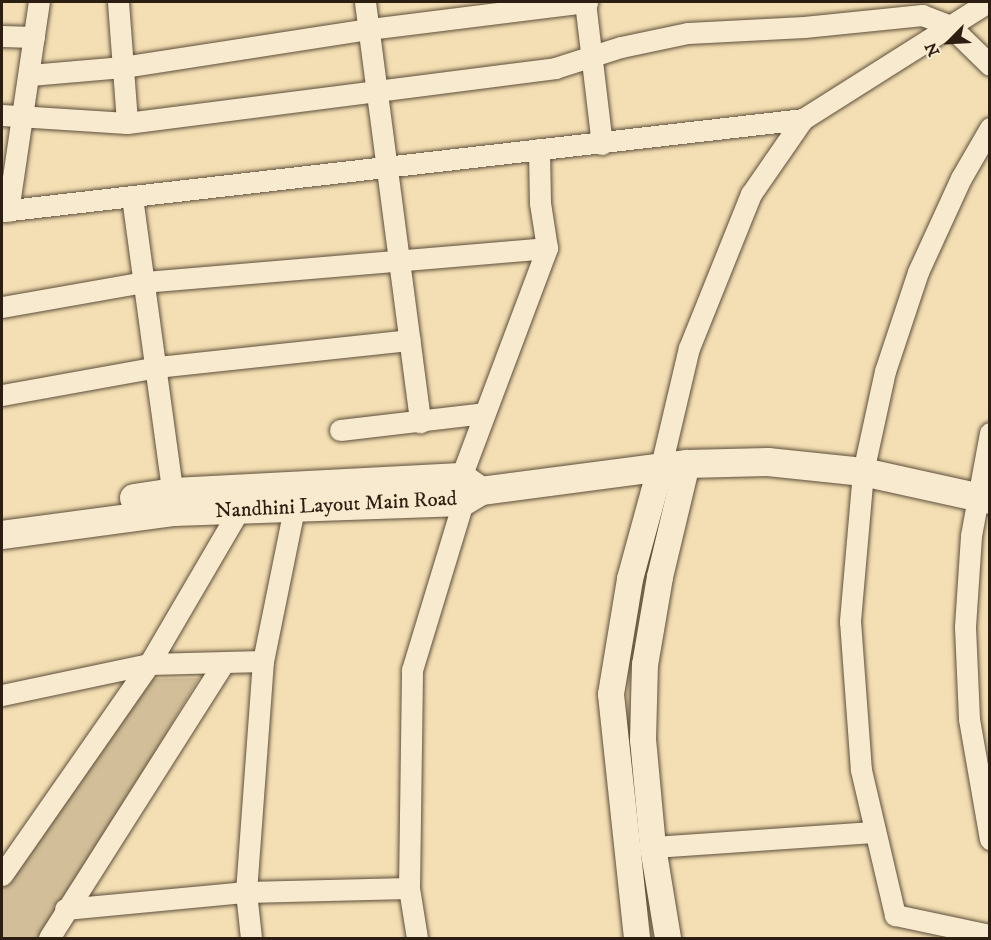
<!DOCTYPE html>
<style>
body{margin:0}
#map{position:relative;width:991px;height:940px;overflow:hidden;background:#f4dfb4;font-family:"IM FELL DW Pica",serif}
div>[style]{position:absolute}
.green>*{inset:0;background:#d2be98}
.roads{filter:drop-shadow(0 0 2px #5e4f3a) drop-shadow(0 0 2px #5e4f3a)}
.minor>*{height:21px;margin:-10.5px;padding:0 10.5px;transform-origin:10.5px;border-radius:10.5px;background:#f8eace}
.tertiary>*{height:26px;margin:-13px;padding:0 13px;transform-origin:13px;border-radius:13px;background:#f8eace}
.secondary>*{height:28px;margin:-14px;padding:0 14px;transform-origin:14px;border-radius:14px;background:#f8eace}
span{translate:-50% -50%;white-space:nowrap;text-align:center;line-height:1.15;-webkit-text-stroke:4.5px #f8eace;paint-order:stroke}
.street-label{font-size:21px;color:#2c1f11}
.frame{position:absolute;inset:0;border:3px solid #2c1f11;pointer-events:none}
.north{position:absolute;left:919px;top:12px;width:60px;height:60px;-webkit-text-stroke:4px #f8eace;paint-order:stroke;rotate:246deg;font-size:16px;font-weight:700;line-height:24px;text-align:center;color:#2c1f11}
.north::after{content:'';display:block;margin:auto;width:21px;height:27px;background:#2c1f11;clip-path:polygon(50% 0,100% 100%,50% 72%,0 100%)}
</style>
<div id="map">
<div class="green">
<i style="clip-path:polygon(199px 678px,44px 938px,2px 938px,2px 885px,146px 679px)"></i>
</div>
<div class="roads">
<div class="minor">
<i style="left:118px;top:2px;width:121px;rotate:85.7deg"></i>
<i style="left:365px;top:2px;width:424px;rotate:82.5deg"></i>
<i style="left:585px;top:2px;width:143px;rotate:83.2deg"></i>
<i style="left:2px;top:36px;width:32px;rotate:2deg"></i>
<i style="left:30px;top:75px;width:93px;rotate:-4.9deg"></i>
<i style="left:123px;top:67px;width:249px;rotate:-8.8deg"></i>
<i style="left:369px;top:29px;width:220px;rotate:-7.1deg"></i>
<i style="left:2px;top:115px;width:125px;rotate:3.7deg"></i>
<i style="left:127px;top:123px;width:432px;rotate:-7.3deg"></i>
<i style="left:555px;top:68px;width:69px;rotate:-17.7deg"></i>
<i style="left:621px;top:47px;width:68px;rotate:-11.8deg"></i>
<i style="left:688px;top:33px;width:116px;rotate:-3deg"></i>
<i style="left:804px;top:27px;width:119px;rotate:-5.8deg"></i>
<i style="left:922px;top:15px;width:30px;rotate:21deg"></i>
<i style="left:950px;top:26px;width:56px;rotate:44.3deg"></i>
<i style="left:990px;top:128px;width:58px;rotate:120.1deg"></i>
<i style="left:961px;top:178px;width:103px;rotate:114.6deg"></i>
<i style="left:918px;top:272px;width:104px;rotate:108.4deg"></i>
<i style="left:885px;top:371px;width:103px;rotate:102.3deg"></i>
<i style="left:863px;top:472px;width:150px;rotate:95deg"></i>
<i style="left:850px;top:621px;width:149px;rotate:85.8deg"></i>
<i style="left:861px;top:770px;width:149px;rotate:76.8deg"></i>
<i style="left:895px;top:915px;width:97px;rotate:11.9deg"></i>
<i style="left:132px;top:197px;width:311px;rotate:82.2deg"></i>
<i style="left:2px;top:211px;width:806px;rotate:-6.55deg"></i>
<i style="left:8px;top:211px;width:211px;rotate:-81.6deg"></i>
<i style="left:2px;top:307px;width:144px;rotate:-10deg"></i>
<i style="left:144px;top:282px;width:404px;rotate:-4.8deg"></i>
<i style="left:2px;top:395px;width:158px;rotate:-10.2deg"></i>
<i style="left:157px;top:367px;width:254px;rotate:-6.1deg"></i>
<i style="left:340px;top:430px;width:145px;rotate:-6.7deg"></i>
<i style="left:990px;top:433px;width:105px;rotate:100.5deg"></i>
<i style="left:971px;top:536px;width:91px;rotate:93.8deg"></i>
<i style="left:965px;top:627px;width:92px;rotate:87.5deg"></i>
<i style="left:969px;top:719px;width:122px;rotate:80.1deg"></i>
<i style="left:661px;top:466px;width:121px;rotate:-76.7deg"></i>
<i style="left:689px;top:348px;width:166px;rotate:-68.1deg"></i>
<i style="left:751px;top:194px;width:91px;rotate:-55.3deg"></i>
<i style="left:803px;top:119px;width:219px;rotate:-32.3deg"></i>
<i style="left:461px;top:477px;width:245px;rotate:-69.4deg"></i>
<i style="left:547px;top:248px;width:46px;rotate:-98.8deg"></i>
<i style="left:540px;top:203px;width:54px;rotate:-91.1deg"></i>
<i style="left:2px;top:695px;width:150px;rotate:-11.9deg"></i>
<i style="left:149px;top:664px;width:114px;rotate:-1.5deg"></i>
<i style="left:653px;top:847px;width:221px;rotate:-3.9deg"></i>
<i style="left:2px;top:875px;width:257px;rotate:-55.1deg"></i>
<i style="left:149px;top:664px;width:181px;rotate:-59.7deg"></i>
<i style="left:65px;top:909px;width:182px;rotate:-5.4deg"></i>
<i style="left:246px;top:892px;width:163px;rotate:-1.4deg"></i>
<i style="left:49px;top:938px;width:325px;rotate:-57.6deg"></i>
<i style="left:251px;top:938px;width:46px;rotate:-96.2deg"></i>
<i style="left:246px;top:892px;width:232px;rotate:-85.8deg"></i>
<i style="left:263px;top:661px;width:170px;rotate:-78.5deg"></i>
<i style="left:417px;top:938px;width:51px;rotate:-99.1deg"></i>
<i style="left:409px;top:888px;width:218px;rotate:-89.2deg"></i>
<i style="left:412px;top:670px;width:176px;rotate:-73.1deg"></i>
</div>
<div class="tertiary">
<i style="left:637px;top:938px;width:245px;rotate:-96.1deg"></i>
<i style="left:611px;top:694px;width:117px;rotate:-80.6deg"></i>
<i style="left:630px;top:579px;width:117px;rotate:-74.7deg"></i>
<i style="left:668px;top:938px;width:92px;rotate:-99.4deg"></i>
<i style="left:653px;top:847px;width:107px;rotate:-95.3deg"></i>
<i style="left:643px;top:740px;width:75px;rotate:-88.5deg"></i>
<i style="left:645px;top:665px;width:89px;rotate:-80.3deg"></i>
<i style="left:660px;top:577px;width:116px;rotate:-76.6deg"></i>
</div>
<div class="secondary">
<i style="left:134px;top:498px;width:40px;rotate:-8.5deg"></i>
<i style="left:174px;top:492px;width:287px;rotate:-3deg"></i>
<i style="left:461px;top:477px;width:24px;rotate:35deg"></i>
<i style="left:2px;top:535px;width:174px;rotate:-7.6deg"></i>
<i style="left:174px;top:512px;width:289px;rotate:-2deg"></i>
<i style="left:463px;top:502px;width:21px;rotate:-31deg"></i>
<i style="left:481px;top:491px;width:208px;rotate:-7.5deg"></i>
<i style="left:687px;top:464px;width:81px;rotate:-1.4deg"></i>
<i style="left:768px;top:462px;width:96px;rotate:6deg"></i>
<i style="left:863px;top:472px;width:130px;rotate:12.4deg"></i>
</div>
</div>
<div class="street-label">
<span style="left:336px;top:505px;rotate:-3deg">Nandhini Layout Main Road</span>
</div>
<div class="frame"></div>
<div class="north">N</div>
</div>
